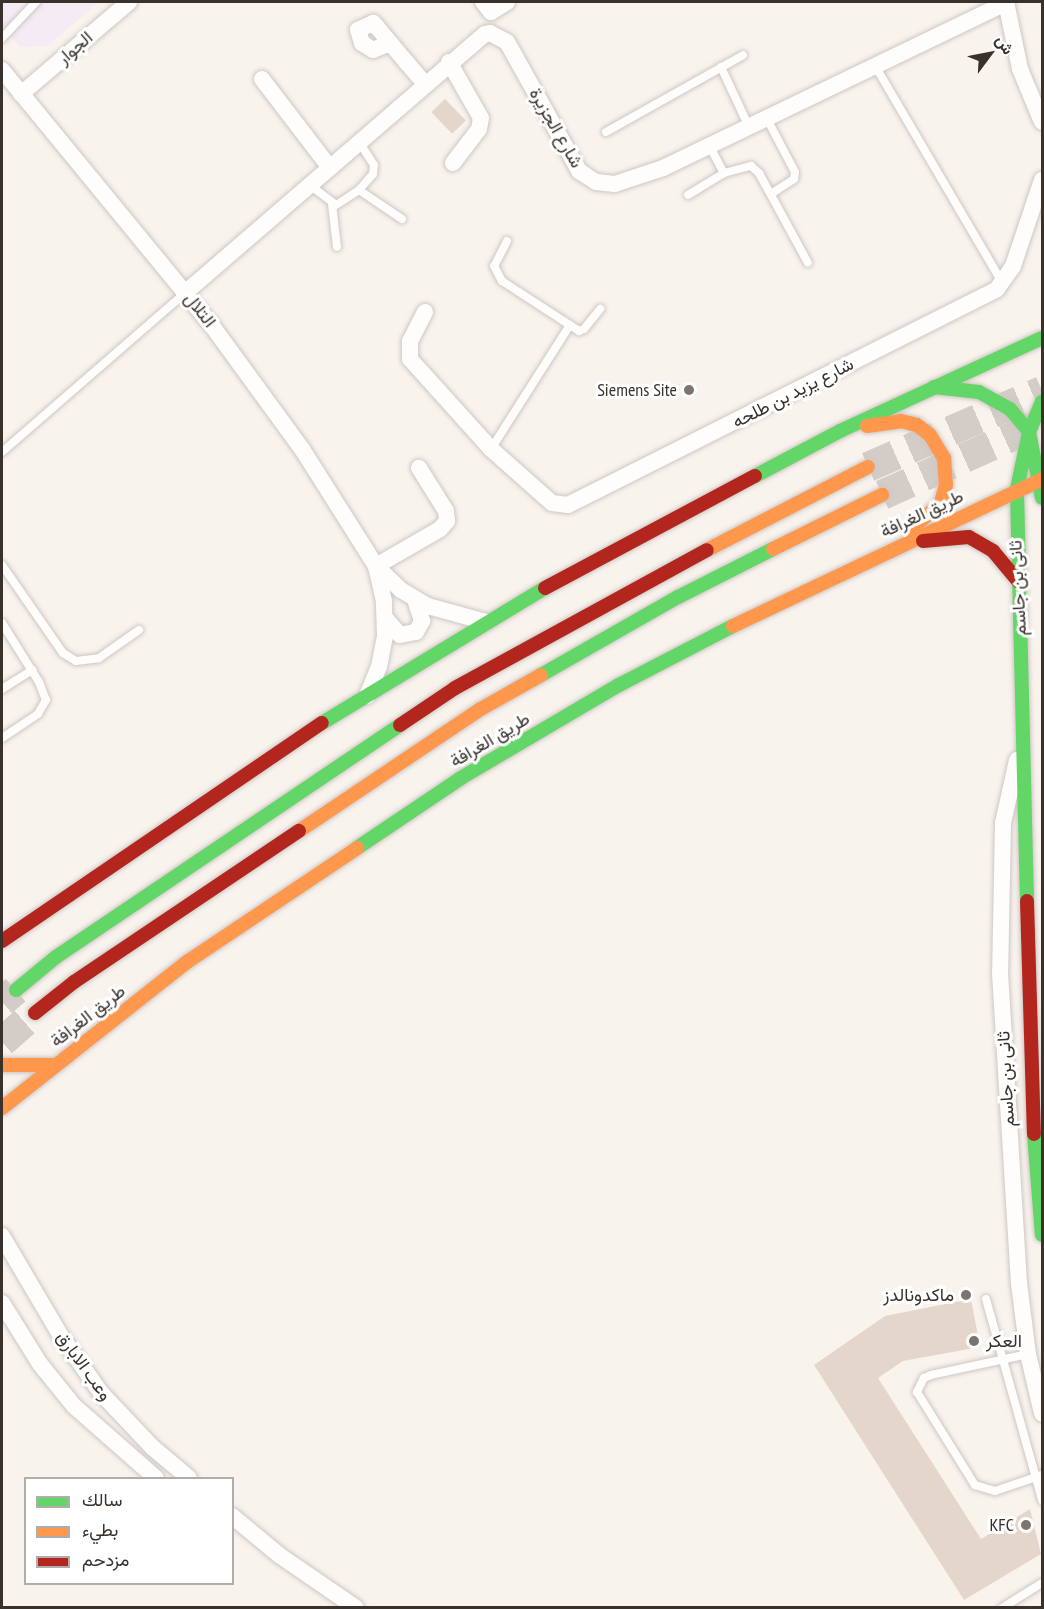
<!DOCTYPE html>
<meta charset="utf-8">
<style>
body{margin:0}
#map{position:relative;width:1044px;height:1609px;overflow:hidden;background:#f9f3ee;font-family:"PT Sans Narrow",Vazirmatn,sans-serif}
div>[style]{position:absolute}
.education>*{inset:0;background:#f5ebf4}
.building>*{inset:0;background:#e5d6cb;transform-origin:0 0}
.highway-tunnel>*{height:30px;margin-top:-15px;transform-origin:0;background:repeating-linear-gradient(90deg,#d3ccc7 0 30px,transparent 0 45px)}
.roads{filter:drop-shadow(0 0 2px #cec7c3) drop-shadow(0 0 2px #cec7c3)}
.lane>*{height:8px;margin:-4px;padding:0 4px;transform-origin:4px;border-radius:4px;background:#fefdfc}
.street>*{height:16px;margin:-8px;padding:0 8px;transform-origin:8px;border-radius:8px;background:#fefdfc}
.fast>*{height:14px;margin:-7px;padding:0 7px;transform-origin:7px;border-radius:7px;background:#63d668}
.slow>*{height:14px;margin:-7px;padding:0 7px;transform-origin:7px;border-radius:7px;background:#ff974d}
.jam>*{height:14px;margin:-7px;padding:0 7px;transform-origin:7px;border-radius:7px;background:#b3261e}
.dots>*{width:16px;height:16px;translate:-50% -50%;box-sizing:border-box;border:3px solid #fff;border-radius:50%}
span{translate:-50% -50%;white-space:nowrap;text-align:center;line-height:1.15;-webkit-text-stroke:6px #fff;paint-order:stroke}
.street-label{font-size:18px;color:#39312b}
.poi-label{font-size:18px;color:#39312b}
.right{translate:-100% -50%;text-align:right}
.left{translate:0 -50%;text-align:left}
.frame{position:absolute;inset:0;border:3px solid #39312b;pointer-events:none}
.legend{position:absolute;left:24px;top:1477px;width:210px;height:108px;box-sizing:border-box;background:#fff;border:2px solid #b0adaa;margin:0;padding:8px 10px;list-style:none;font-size:18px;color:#39312b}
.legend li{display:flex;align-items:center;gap:12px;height:30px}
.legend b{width:30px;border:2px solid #b0adaa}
.north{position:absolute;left:960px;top:24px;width:60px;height:60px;-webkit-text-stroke:4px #fff;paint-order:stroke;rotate:58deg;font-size:16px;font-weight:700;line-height:24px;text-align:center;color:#39312b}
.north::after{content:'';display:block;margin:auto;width:21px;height:27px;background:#39312b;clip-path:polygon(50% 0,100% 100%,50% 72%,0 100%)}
</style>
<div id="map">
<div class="education">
<i style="clip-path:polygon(2px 2px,99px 2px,47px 46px,20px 47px,2px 24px)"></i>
</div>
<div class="building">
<i style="left:445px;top:99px;width:30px;height:19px;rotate:46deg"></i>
<i style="clip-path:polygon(971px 1299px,980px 1347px,903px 1361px,878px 1378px,981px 1539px,1030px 1509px,1041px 1554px,964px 1600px,814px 1365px,885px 1316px)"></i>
</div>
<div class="highway-tunnel">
<i style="left:868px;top:467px;width:190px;rotate:-23.6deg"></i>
<i style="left:882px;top:495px;width:175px;rotate:-24.2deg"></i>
<i style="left:2px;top:1002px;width:18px;rotate:-41deg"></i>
<i style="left:2px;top:1042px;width:44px;rotate:-41.3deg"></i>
</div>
<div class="roads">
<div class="lane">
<i style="left:2px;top:38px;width:50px;rotate:-46.6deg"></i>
<i style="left:874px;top:64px;width:255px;rotate:59.6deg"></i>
<i style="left:721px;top:67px;width:64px;rotate:65deg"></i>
<i style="left:766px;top:117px;width:62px;rotate:62.2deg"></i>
<i style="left:795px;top:172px;width:7px;rotate:98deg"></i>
<i style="left:794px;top:179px;width:27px;rotate:147deg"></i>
<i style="left:606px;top:132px;width:157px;rotate:-29.3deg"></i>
<i style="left:709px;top:145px;width:32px;rotate:62deg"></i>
<i style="left:311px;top:186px;width:31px;rotate:37deg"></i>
<i style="left:336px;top:205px;width:27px;rotate:-33deg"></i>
<i style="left:359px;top:190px;width:21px;rotate:-49deg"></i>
<i style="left:373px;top:174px;width:9px;rotate:-84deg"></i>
<i style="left:374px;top:165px;width:27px;rotate:-123deg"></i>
<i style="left:359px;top:190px;width:52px;rotate:34deg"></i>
<i style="left:688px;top:195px;width:42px;rotate:-31.4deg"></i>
<i style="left:724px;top:173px;width:28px;rotate:-15deg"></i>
<i style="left:751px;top:166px;width:11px;rotate:41deg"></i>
<i style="left:759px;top:173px;width:102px;rotate:61.4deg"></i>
<i style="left:332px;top:204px;width:43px;rotate:83.4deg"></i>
<i style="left:507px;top:241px;width:28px;rotate:117deg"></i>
<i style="left:494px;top:266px;width:17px;rotate:62deg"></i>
<i style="left:502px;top:281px;width:92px;rotate:33deg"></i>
<i style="left:579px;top:331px;width:5px;rotate:-22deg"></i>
<i style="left:584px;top:329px;width:26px;rotate:-51deg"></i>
<i style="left:491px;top:449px;width:147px;rotate:-57.5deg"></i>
<i style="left:2px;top:452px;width:244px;rotate:-41deg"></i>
<i style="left:2px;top:565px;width:107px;rotate:55.3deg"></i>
<i style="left:63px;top:653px;width:15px;rotate:32deg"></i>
<i style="left:76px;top:661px;width:23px;rotate:-7deg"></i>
<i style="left:99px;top:658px;width:49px;rotate:-35deg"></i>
<i style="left:2px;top:623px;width:70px;rotate:57.9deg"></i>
<i style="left:39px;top:682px;width:19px;rotate:69deg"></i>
<i style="left:46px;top:700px;width:16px;rotate:120deg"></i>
<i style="left:38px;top:714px;width:43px;rotate:146.3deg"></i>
<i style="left:2px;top:689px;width:36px;rotate:-32deg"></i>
<i style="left:986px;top:1299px;width:209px;rotate:74.4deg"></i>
<i style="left:1028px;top:1354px;width:99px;rotate:167.8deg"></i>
<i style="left:931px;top:1375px;width:8px;rotate:157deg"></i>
<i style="left:924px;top:1378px;width:16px;rotate:117deg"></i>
<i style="left:917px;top:1392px;width:110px;rotate:58.1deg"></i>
<i style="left:975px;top:1485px;width:21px;rotate:17deg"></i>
<i style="left:995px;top:1491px;width:50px;rotate:-18.8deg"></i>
<i style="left:1002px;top:1608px;width:47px;rotate:-32deg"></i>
</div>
<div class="street">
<i style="left:483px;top:2px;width:13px;rotate:51deg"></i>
<i style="left:491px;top:12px;width:19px;rotate:-32deg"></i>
<i style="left:1006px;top:2px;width:68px;rotate:78.2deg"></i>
<i style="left:1020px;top:69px;width:57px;rotate:67.5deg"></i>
<i style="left:390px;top:43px;width:18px;rotate:158deg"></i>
<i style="left:373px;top:50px;width:13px;rotate:-148deg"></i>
<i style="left:362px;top:43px;width:14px;rotate:-107deg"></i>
<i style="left:358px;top:30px;width:17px;rotate:-25deg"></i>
<i style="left:373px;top:23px;width:6px;rotate:45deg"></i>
<i style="left:377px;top:27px;width:47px;rotate:50.2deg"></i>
<i style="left:407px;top:63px;width:28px;rotate:49deg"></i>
<i style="left:449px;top:62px;width:64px;rotate:60.3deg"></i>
<i style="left:481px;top:118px;width:11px;rotate:100deg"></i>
<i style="left:479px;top:129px;width:43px;rotate:127.4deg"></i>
<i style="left:2px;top:70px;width:328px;rotate:50.6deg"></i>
<i style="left:210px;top:323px;width:156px;rotate:53.9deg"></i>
<i style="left:302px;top:449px;width:138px;rotate:57.7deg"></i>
<i style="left:376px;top:566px;width:35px;rotate:44deg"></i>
<i style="left:401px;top:590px;width:31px;rotate:31deg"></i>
<i style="left:428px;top:606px;width:60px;rotate:15.4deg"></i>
<i style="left:262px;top:79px;width:112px;rotate:52.6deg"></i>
<i style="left:21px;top:94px;width:142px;rotate:-40.4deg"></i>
<i style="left:186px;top:292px;width:395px;rotate:-40.8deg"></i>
<i style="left:485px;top:34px;width:5px;rotate:-11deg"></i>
<i style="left:490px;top:33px;width:19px;rotate:28deg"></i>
<i style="left:507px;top:42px;width:148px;rotate:60.8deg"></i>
<i style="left:579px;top:171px;width:20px;rotate:33deg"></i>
<i style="left:596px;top:182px;width:19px;rotate:6deg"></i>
<i style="left:615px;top:184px;width:51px;rotate:-18.4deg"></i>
<i style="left:663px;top:168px;width:381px;rotate:-25.7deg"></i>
<i style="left:425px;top:312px;width:33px;rotate:117deg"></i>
<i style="left:410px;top:341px;width:18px;rotate:90deg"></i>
<i style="left:410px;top:359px;width:121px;rotate:48deg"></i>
<i style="left:491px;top:449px;width:81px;rotate:41.5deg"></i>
<i style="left:552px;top:503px;width:16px;rotate:7deg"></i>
<i style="left:568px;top:505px;width:480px;rotate:-26.7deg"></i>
<i style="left:997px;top:289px;width:28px;rotate:-55deg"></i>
<i style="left:1013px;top:266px;width:91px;rotate:-71.4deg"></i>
<i style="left:376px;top:566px;width:74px;rotate:-30deg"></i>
<i style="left:440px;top:529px;width:11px;rotate:-49deg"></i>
<i style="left:447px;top:521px;width:10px;rotate:-96deg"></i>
<i style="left:446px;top:511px;width:51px;rotate:-122.1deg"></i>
<i style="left:386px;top:619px;width:21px;rotate:49deg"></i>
<i style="left:400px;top:635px;width:16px;rotate:-11deg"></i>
<i style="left:416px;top:632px;width:13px;rotate:-61deg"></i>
<i style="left:422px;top:621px;width:23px;rotate:-108deg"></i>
<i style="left:367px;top:696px;width:31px;rotate:-68deg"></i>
<i style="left:379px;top:667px;width:33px;rotate:-79deg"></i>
<i style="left:385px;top:635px;width:34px;rotate:-92deg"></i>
<i style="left:384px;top:601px;width:35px;rotate:-103deg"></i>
<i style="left:1017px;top:760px;width:65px;rotate:102.5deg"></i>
<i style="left:1003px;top:823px;width:150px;rotate:91.1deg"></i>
<i style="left:1000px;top:973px;width:311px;rotate:86.5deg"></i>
<i style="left:1019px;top:1283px;width:72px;rotate:82.8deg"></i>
<i style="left:1028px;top:1354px;width:61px;rotate:76.7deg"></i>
<i style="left:2px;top:1236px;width:116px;rotate:59.5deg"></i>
<i style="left:61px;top:1336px;width:70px;rotate:54.9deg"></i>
<i style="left:101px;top:1393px;width:74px;rotate:46.6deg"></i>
<i style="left:152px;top:1447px;width:48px;rotate:40deg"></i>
<i style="left:2px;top:1303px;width:72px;rotate:58.1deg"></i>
<i style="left:40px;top:1364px;width:54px;rotate:51deg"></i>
<i style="left:74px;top:1406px;width:109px;rotate:41.3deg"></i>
<i style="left:232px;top:1516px;width:61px;rotate:39.7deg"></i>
<i style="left:279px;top:1555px;width:93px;rotate:34.5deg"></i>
</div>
<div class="fast">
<i style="left:934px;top:387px;width:45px;rotate:6.3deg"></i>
<i style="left:979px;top:392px;width:35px;rotate:29deg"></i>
<i style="left:1010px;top:409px;width:30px;rotate:50deg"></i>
<i style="left:1029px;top:432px;width:67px;rotate:78.9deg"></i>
<i style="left:755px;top:476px;width:96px;rotate:-27.9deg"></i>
<i style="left:840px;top:431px;width:222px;rotate:-24.7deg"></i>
<i style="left:541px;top:675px;width:158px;rotate:-29.7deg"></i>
<i style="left:678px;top:597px;width:106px;rotate:-26.8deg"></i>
<i style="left:322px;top:723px;width:261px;rotate:-31.2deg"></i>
<i style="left:357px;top:848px;width:125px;rotate:-33.9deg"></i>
<i style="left:461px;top:778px;width:183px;rotate:-30.5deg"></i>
<i style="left:619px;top:685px;width:128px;rotate:-27.4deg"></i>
<i style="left:1027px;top:901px;width:412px;rotate:-91.4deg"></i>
<i style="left:1017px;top:489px;width:58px;rotate:-78.1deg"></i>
<i style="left:1029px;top:432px;width:33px;rotate:-67deg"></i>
<i style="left:16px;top:990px;width:52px;rotate:-39.5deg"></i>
<i style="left:56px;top:957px;width:415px;rotate:-34deg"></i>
<i style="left:1034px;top:1134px;width:101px;rotate:85.5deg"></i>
</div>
<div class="slow">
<i style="left:867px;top:426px;width:34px;rotate:-8deg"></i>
<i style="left:901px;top:421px;width:16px;rotate:14deg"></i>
<i style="left:917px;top:425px;width:16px;rotate:38deg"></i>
<i style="left:930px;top:435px;width:27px;rotate:59deg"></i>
<i style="left:944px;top:458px;width:27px;rotate:86deg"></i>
<i style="left:946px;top:485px;width:19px;rotate:106deg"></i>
<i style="left:941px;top:503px;width:41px;rotate:138.9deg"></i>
<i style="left:773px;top:549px;width:122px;rotate:-26.4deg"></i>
<i style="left:707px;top:550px;width:181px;rotate:-27.3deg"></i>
<i style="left:733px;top:626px;width:342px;rotate:-25.4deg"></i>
<i style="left:299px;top:831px;width:217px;rotate:-33.9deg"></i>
<i style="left:479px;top:710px;width:71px;rotate:-29.4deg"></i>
<i style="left:2px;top:1065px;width:53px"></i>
<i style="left:2px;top:1108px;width:236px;rotate:-38.3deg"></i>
<i style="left:187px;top:962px;width:205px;rotate:-33.8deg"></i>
</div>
<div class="jam">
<i style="left:923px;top:541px;width:46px;rotate:-5deg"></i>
<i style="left:969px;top:537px;width:28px;rotate:30deg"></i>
<i style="left:993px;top:551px;width:40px;rotate:50deg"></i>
<i style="left:545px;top:588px;width:238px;rotate:-28.1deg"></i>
<i style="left:400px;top:725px;width:66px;rotate:-33.9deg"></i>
<i style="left:455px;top:688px;width:287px;rotate:-28.7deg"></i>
<i style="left:1027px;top:901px;width:233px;rotate:88.3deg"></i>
<i style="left:2px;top:941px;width:387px;rotate:-34.3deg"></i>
<i style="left:35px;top:1013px;width:50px;rotate:-38.5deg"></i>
<i style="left:74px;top:982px;width:271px;rotate:-33.9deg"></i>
</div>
</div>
<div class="dots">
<i style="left:689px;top:390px;background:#7c756f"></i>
<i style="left:966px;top:1295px;background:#7c756f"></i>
<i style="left:974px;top:1341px;background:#7c756f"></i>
<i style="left:1026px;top:1525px;background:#7c756f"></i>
</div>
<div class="street-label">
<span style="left:75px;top:48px;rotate:-41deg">الجوار</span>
<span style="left:556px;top:128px;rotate:60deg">شارع الجزيرة</span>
<span style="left:200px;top:310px;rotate:52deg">التلال</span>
<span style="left:793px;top:393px;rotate:-27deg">شارع يزيد بن طلحه</span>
<span style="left:922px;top:514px;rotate:-25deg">طريق الغرافة</span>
<span style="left:1018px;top:588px;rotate:-93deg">ثانى بن جاسم</span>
<span style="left:490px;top:740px;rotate:-31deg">طريق الغرافة</span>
<span style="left:88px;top:1016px;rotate:-38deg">طريق الغرافة</span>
<span style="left:1006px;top:1079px;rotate:-93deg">ثانى بن جاسم</span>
<span style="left:84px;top:1366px;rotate:54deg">وعب الابارق</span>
</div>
<div class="poi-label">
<span class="right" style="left:677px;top:390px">Siemens Site</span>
<span class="right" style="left:954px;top:1295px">ماكدونالدز</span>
<span class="left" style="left:986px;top:1341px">العكر</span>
<span class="right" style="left:1014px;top:1525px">KFC</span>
</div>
<div class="frame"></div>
<ul class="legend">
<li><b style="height:8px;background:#63d668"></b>سالك</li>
<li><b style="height:8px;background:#ff974d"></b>بطيء</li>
<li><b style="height:8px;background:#b3261e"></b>مزدحم</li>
</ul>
<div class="north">ش</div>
</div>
